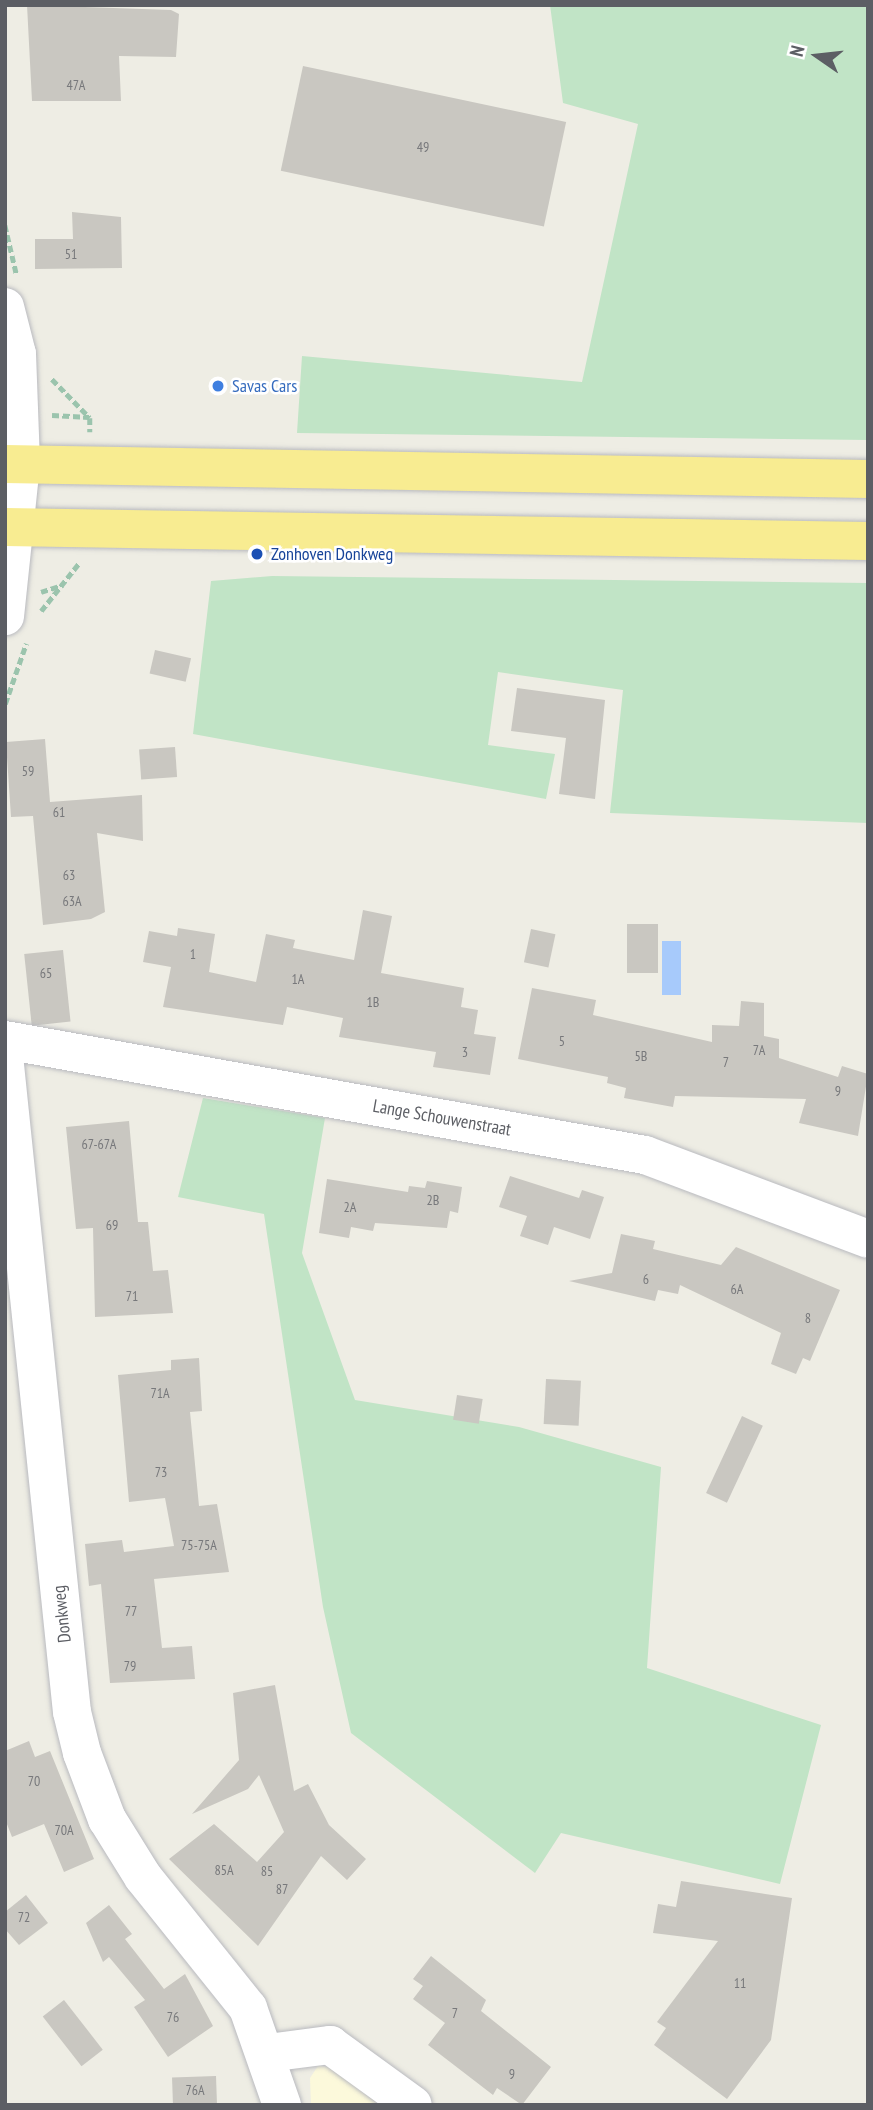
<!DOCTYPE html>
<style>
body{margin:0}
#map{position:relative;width:873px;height:2110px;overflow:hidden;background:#eeede4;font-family:"PT Sans Narrow",sans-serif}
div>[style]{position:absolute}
.commercial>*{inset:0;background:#fcf9db}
.green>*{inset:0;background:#c1e4c6}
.water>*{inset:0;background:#a7cafb;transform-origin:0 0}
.building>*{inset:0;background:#c9c7c1;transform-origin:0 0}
.path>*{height:4.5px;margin-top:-2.25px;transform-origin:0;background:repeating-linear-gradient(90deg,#9bc4ad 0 7px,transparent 0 10.5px)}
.roads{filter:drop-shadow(0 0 2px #b9babf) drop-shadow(0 0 2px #b9babf)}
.minor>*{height:38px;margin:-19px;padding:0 19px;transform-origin:19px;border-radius:19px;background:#fff}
.highway>*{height:38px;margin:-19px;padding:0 19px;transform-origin:19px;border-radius:19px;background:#f8ec91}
.dots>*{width:19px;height:19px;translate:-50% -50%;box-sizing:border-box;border:4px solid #fff;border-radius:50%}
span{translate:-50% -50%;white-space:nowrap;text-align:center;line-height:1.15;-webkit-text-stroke:5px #fff;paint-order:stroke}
.number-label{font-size:14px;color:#77787b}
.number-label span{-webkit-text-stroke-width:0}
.shop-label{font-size:18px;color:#366cbe}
.left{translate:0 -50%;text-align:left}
.transit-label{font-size:18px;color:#164399}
.street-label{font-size:18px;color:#5c5e64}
.frame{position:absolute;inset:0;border:7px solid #5c5e64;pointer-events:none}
.north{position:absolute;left:782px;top:21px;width:70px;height:70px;-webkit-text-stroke:5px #fff;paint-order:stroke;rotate:284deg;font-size:19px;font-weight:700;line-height:28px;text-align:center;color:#5c5e64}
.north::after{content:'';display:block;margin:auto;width:24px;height:32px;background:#5c5e64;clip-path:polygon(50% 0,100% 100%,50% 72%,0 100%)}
</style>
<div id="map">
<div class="commercial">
<i style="clip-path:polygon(318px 2066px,330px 2067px,379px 2105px,311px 2105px,310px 2078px)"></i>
</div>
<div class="green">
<i style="clip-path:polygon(550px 5px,868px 5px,868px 440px,297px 433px,302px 356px,582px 382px,638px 124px,563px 103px)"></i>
<i style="clip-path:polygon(272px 576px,868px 583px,868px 823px,610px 813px,623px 690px,498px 672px,488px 745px,555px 754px,546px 799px,193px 734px,211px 581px)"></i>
<i style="clip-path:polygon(203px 1098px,325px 1118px,302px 1253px,355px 1400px,519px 1427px,661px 1467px,647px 1668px,821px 1725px,780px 1884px,561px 1833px,535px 1873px,351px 1733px,323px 1607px,264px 1214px,178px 1197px)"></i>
</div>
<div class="water">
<i style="left:662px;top:941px;width:19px;height:54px"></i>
</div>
<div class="building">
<i style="clip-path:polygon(27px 5px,171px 10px,179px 14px,176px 57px,119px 56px,121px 101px,32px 101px)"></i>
<i style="left:303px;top:66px;width:269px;height:107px;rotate:12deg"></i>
<i style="clip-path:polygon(72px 212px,121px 217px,122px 268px,35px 269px,35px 239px,73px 239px)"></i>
<i style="left:155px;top:650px;width:37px;height:24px;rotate:13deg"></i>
<i style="clip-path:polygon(517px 688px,605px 700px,595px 799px,559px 794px,566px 738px,511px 731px)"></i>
<i style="clip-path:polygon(45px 739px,50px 802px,142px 795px,143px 841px,97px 833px,105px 912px,91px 919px,43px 925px,33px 816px,11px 817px,6px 742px)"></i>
<i style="left:175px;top:747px;width:30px;height:36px;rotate:86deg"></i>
<i style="clip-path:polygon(363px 910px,392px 916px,381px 973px,464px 988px,461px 1007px,478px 1010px,474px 1034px,496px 1037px,490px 1075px,433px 1067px,436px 1052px,339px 1037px,343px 1018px,287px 1007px,283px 1025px,163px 1007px,171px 967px,143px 962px,149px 931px,177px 936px,178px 928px,215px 934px,209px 972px,256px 982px,266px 934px,295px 940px,293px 948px,354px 960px)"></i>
<i style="left:627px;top:924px;width:31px;height:49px"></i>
<i style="left:531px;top:929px;width:25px;height:34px;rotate:12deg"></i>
<i style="left:63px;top:950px;width:72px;height:39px;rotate:84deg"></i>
<i style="clip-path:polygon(532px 988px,596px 1000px,593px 1015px,712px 1042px,712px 1025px,739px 1026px,741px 1001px,764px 1003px,764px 1036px,779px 1039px,779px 1058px,838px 1077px,842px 1066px,868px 1074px,858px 1136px,799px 1123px,806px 1099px,675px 1096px,673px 1107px,624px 1098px,626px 1088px,607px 1083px,608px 1077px,518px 1059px)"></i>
<i style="clip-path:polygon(129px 1121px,138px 1222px,148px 1222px,153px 1271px,168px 1270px,173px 1313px,95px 1317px,93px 1228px,76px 1229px,66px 1127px)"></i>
<i style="clip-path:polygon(510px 1176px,579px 1198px,582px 1190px,604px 1197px,590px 1239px,554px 1227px,548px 1245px,520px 1236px,527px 1216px,499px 1207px)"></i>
<i style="clip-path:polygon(327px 1179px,408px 1192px,409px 1186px,425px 1188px,427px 1181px,462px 1187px,458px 1213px,450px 1211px,447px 1228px,375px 1223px,373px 1231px,351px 1227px,349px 1238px,319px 1233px)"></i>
<i style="clip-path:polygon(621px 1234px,655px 1241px,653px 1249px,721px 1265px,736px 1247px,840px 1290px,810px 1361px,803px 1358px,796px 1374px,771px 1364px,781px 1333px,680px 1285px,678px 1294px,658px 1290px,655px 1301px,569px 1281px,612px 1273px)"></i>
<i style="clip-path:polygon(199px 1358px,202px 1411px,190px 1412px,199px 1506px,217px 1504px,229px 1572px,154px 1579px,162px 1648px,192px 1646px,195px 1679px,110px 1683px,101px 1584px,89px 1586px,85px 1544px,122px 1540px,124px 1552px,174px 1546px,165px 1498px,129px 1502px,118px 1375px,171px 1370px,171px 1360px)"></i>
<i style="left:546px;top:1379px;width:35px;height:45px;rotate:3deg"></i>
<i style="left:457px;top:1395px;width:26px;height:25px;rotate:9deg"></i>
<i style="left:742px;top:1416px;width:23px;height:85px;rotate:25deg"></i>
<i style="clip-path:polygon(275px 1685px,294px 1791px,308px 1784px,329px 1825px,366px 1859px,347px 1880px,321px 1856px,258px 1946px,169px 1859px,214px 1824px,257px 1862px,284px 1832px,259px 1775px,248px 1789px,192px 1814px,239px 1760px,233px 1693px)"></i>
<i style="clip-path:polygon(29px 1741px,35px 1757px,50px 1751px,94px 1859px,64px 1872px,44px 1824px,12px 1837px,5px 1819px,5px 1751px)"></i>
<i style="clip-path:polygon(681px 1881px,792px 1898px,771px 2040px,727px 2099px,654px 2045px,666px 2028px,657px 2022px,718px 1941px,653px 1933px,658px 1904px,676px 1907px)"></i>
<i style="clip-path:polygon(26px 1895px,48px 1923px,19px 1945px,5px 1929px,5px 1912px)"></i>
<i style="clip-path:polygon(109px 1905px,132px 1934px,125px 1939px,164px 1989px,185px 1974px,213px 2026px,168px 2057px,134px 2007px,145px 2000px,109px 1957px,103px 1962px,86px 1923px)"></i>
<i style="clip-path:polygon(431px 1956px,486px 2000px,481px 2011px,551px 2067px,522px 2105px,497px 2088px,493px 2095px,428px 2045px,445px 2023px,413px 1999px,423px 1986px,413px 1979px)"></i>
<i style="left:64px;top:2000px;width:63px;height:27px;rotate:52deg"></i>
<i style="left:216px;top:2076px;width:27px;height:44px;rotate:88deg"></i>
</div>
<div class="path">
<i style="left:5px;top:225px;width:52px;rotate:76.8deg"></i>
<i style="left:52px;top:379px;width:54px;rotate:45.7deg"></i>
<i style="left:90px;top:418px;width:14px;rotate:90deg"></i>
<i style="left:52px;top:415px;width:37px;rotate:3deg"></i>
<i style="left:41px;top:592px;width:23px;rotate:-18deg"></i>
<i style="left:41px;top:611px;width:61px;rotate:-51.6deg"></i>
<i style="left:5px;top:704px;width:64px;rotate:-70.7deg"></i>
</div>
<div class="roads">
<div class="minor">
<i style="left:5px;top:307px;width:49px;rotate:75.7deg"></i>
<i style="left:17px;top:354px;width:110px;rotate:87.9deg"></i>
<i style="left:21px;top:464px;width:153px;rotate:96deg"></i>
<i style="left:5px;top:1040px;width:650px;rotate:10.19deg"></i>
<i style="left:645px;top:1155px;width:238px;rotate:20.6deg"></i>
<i style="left:5px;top:1065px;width:650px;rotate:84.09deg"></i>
<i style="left:72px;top:1712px;width:42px;rotate:76.3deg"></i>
<i style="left:82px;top:1753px;width:71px;rotate:69.3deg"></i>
<i style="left:107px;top:1819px;width:68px;rotate:58.2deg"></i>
<i style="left:143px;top:1877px;width:168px;rotate:51.3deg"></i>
<i style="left:248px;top:2008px;width:103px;rotate:70.7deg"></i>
<i style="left:268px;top:2053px;width:63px;rotate:-7.4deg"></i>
<i style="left:330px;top:2045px;width:102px;rotate:35.9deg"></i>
</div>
<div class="highway">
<i style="left:5px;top:464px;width:863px;rotate:1deg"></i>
<i style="left:5px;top:527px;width:863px;rotate:0.93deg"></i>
</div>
</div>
<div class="dots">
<i style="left:218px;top:386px;background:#3f7fe0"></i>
<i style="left:257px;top:554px;background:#1a4fb4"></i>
</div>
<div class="number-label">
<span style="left:76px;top:85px">47A</span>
<span style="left:423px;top:147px">49</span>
<span style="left:71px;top:254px">51</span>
<span style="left:28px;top:771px">59</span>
<span style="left:59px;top:812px">61</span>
<span style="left:69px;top:875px">63</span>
<span style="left:72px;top:901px">63A</span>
<span style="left:193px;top:954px">1</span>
<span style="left:46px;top:973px">65</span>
<span style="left:298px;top:979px">1A</span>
<span style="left:373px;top:1002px">1B</span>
<span style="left:562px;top:1041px">5</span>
<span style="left:759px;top:1050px">7A</span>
<span style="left:465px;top:1052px">3</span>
<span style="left:641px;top:1056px">5B</span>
<span style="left:726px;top:1062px">7</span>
<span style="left:838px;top:1091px">9</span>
<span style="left:99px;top:1144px">67-67A</span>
<span style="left:433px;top:1200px">2B</span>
<span style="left:350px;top:1207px">2A</span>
<span style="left:112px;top:1225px">69</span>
<span style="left:646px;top:1279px">6</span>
<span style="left:737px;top:1289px">6A</span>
<span style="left:132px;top:1296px">71</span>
<span style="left:808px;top:1318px">8</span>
<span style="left:160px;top:1393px">71A</span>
<span style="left:161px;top:1472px">73</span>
<span style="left:199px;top:1545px">75-75A</span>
<span style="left:131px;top:1611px">77</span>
<span style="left:130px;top:1666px">79</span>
<span style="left:34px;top:1781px">70</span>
<span style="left:64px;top:1830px">70A</span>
<span style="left:224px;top:1870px">85A</span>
<span style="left:267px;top:1871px">85</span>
<span style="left:282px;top:1889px">87</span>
<span style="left:24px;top:1917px">72</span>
<span style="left:740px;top:1983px">11</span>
<span style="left:455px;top:2013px">7</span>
<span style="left:173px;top:2017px">76</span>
<span style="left:512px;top:2074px">9</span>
<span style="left:195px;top:2090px">76A</span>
</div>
<div class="shop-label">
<span class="left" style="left:232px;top:386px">Savas Cars</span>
</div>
<div class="transit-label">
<span class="left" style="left:271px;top:554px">Zonhoven Donkweg</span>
</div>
<div class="street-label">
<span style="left:442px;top:1118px;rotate:10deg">Lange Schouwenstraat</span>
<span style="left:62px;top:1614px;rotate:-96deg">Donkweg</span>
</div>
<div class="frame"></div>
<div class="north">N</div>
</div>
